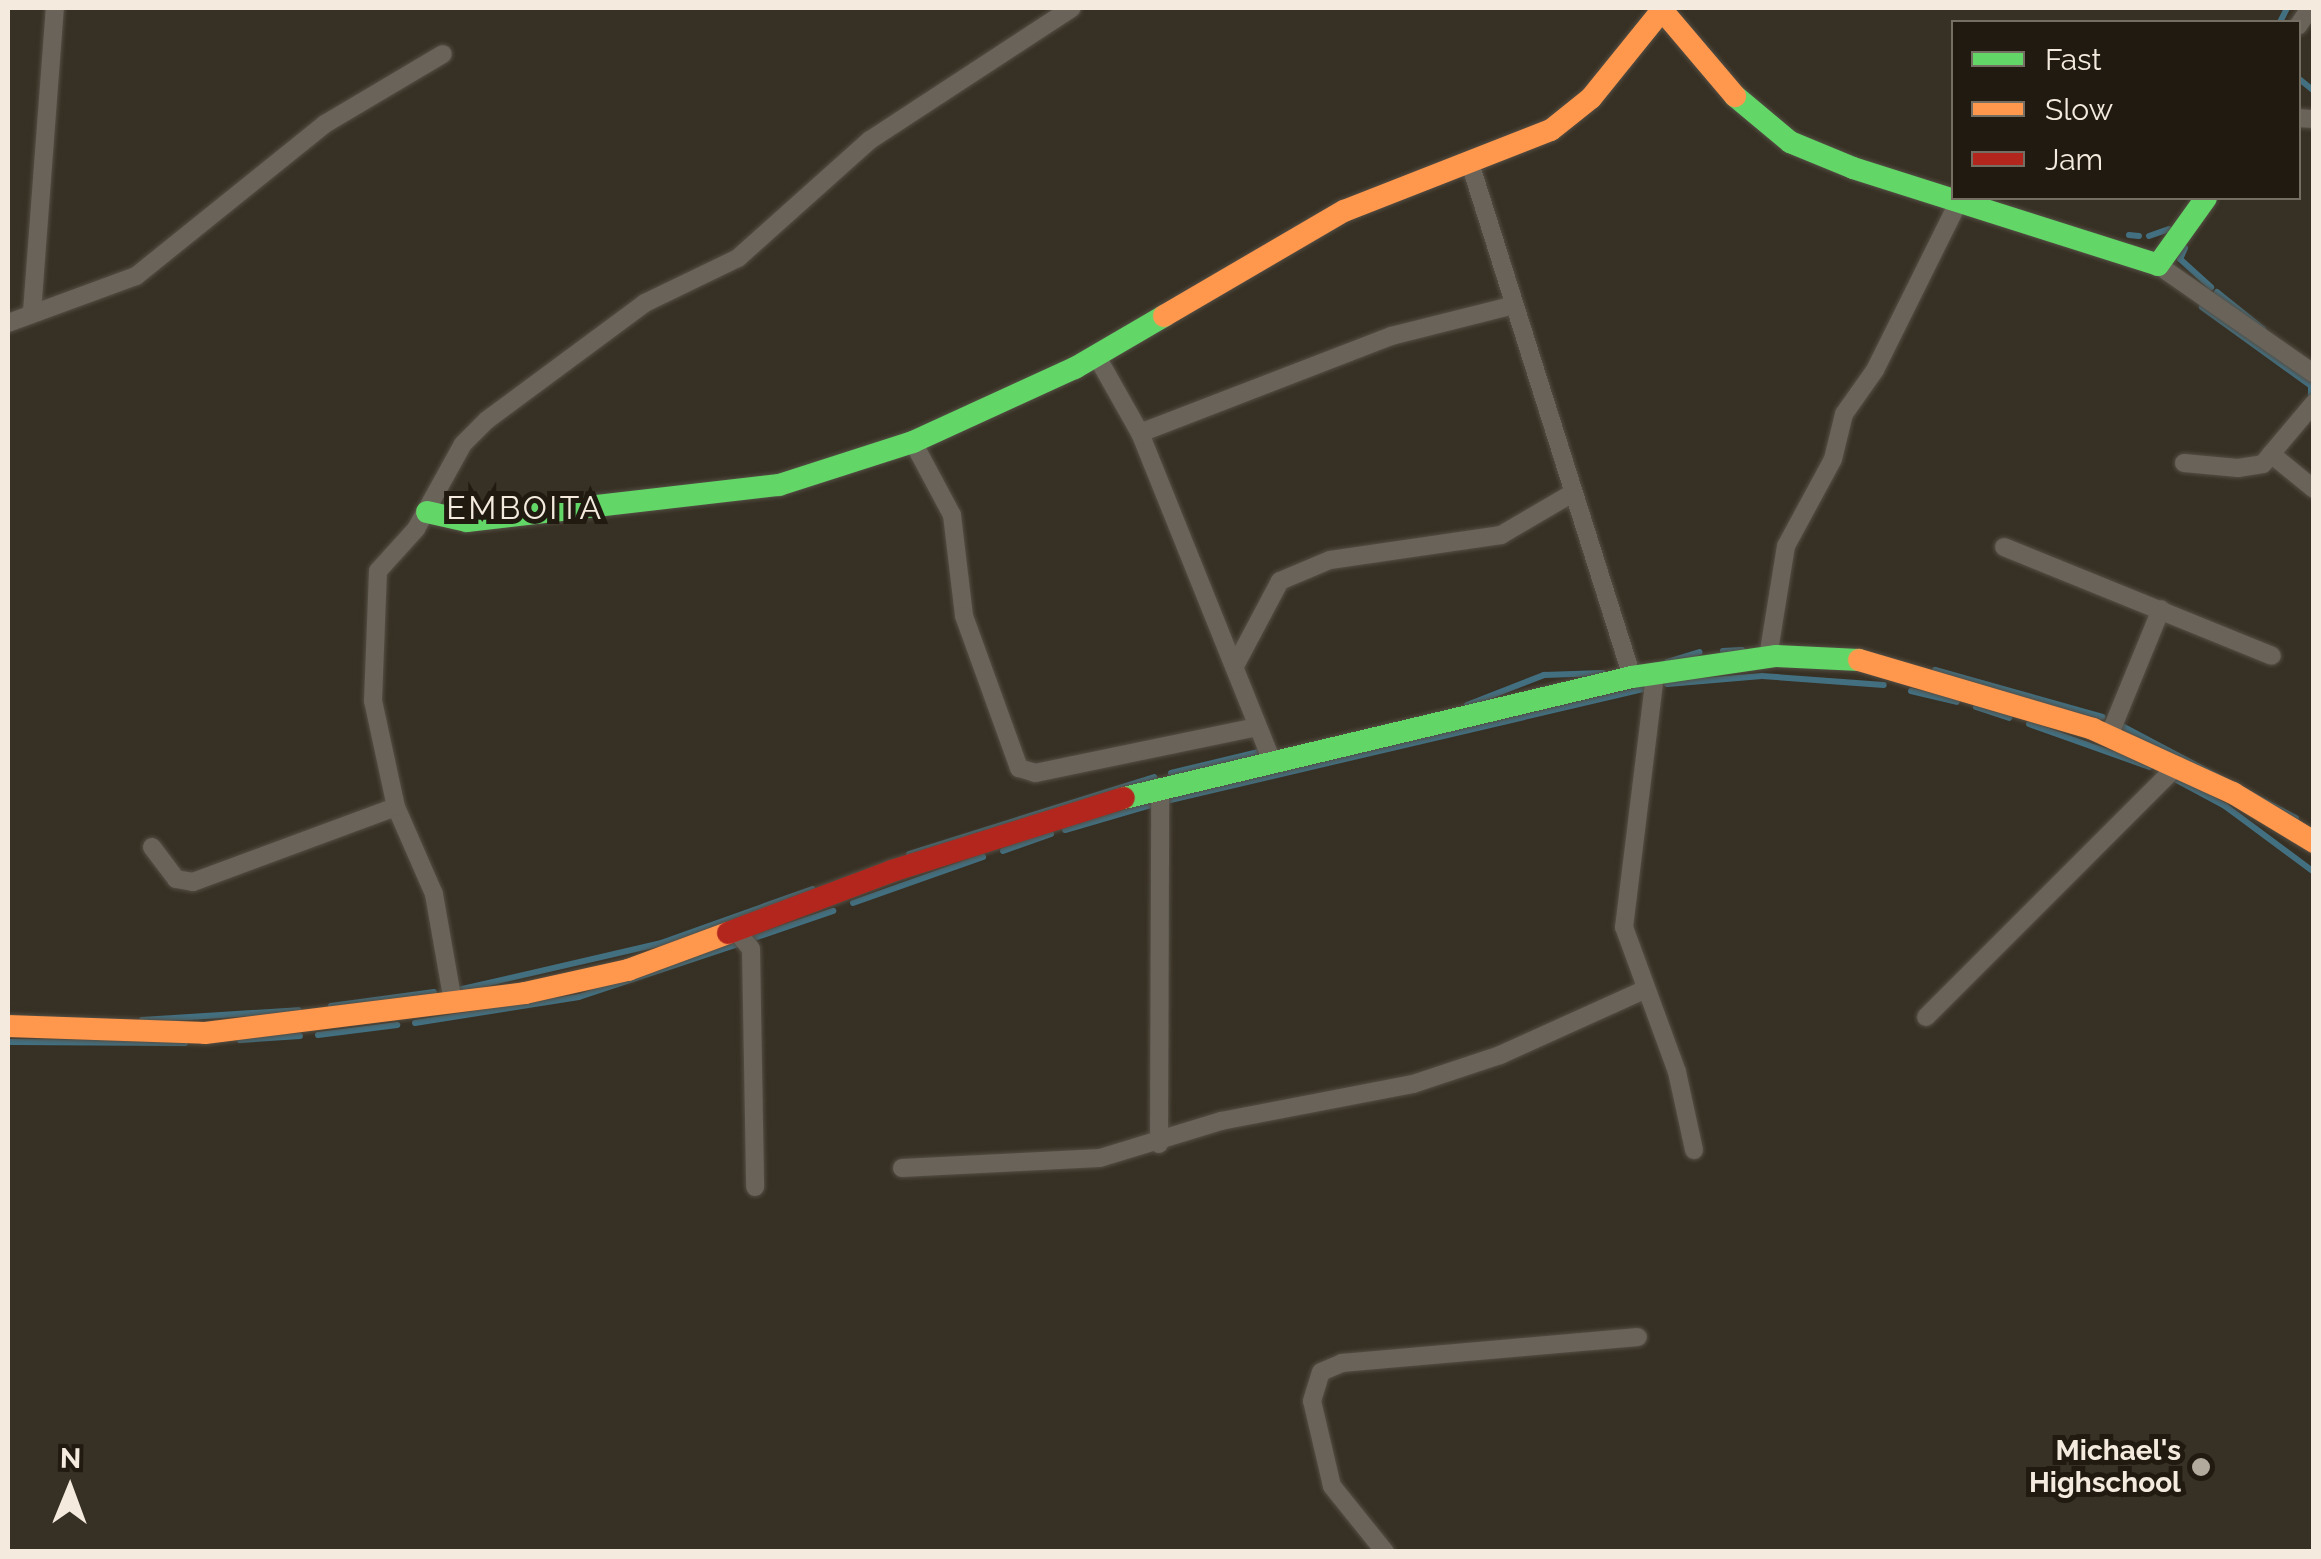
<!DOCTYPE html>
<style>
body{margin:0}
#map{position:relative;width:2321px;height:1559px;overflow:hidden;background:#373024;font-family:Raleway,sans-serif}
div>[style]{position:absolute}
.stream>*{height:6px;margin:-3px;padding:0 3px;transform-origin:3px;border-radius:3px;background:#437081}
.roads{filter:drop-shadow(0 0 2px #544e44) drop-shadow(0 0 2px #544e44)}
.street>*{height:18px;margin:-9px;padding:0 9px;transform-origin:9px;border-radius:9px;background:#69635a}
.fast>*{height:22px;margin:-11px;padding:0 11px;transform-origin:11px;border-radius:11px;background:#63d668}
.slow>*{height:22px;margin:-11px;padding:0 11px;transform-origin:11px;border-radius:11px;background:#ff974d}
.jam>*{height:22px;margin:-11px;padding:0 11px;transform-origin:11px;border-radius:11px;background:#b3261e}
.dots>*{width:28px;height:28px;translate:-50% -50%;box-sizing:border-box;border:5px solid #201a11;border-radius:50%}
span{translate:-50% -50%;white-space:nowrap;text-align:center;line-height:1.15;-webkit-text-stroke:10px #201a11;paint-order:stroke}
.poi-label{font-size:28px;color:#f4ebde;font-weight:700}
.right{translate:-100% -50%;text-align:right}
.quarter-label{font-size:32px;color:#f4ebde;letter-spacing:2.5px}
.frame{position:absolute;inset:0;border:10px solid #f4ebde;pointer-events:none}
.legend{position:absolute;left:1951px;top:20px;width:350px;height:180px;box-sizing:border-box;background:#201a11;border:2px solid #756e63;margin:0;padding:12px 18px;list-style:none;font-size:30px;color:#f4ebde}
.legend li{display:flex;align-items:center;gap:20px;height:50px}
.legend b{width:50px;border:2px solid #756e63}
.north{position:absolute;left:20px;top:1439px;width:100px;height:100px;-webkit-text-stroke:8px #201a11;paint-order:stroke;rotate:1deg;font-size:28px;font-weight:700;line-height:40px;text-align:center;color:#f4ebde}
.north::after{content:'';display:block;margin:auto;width:35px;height:45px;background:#f4ebde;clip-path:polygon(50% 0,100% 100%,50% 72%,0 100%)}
</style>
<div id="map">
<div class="stream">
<i style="left:2280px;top:22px;width:16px;rotate:-63deg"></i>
<i style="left:2298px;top:78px;width:21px;rotate:39deg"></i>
<i style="left:2129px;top:235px;width:10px;rotate:6deg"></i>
<i style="left:2149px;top:236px;width:21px;rotate:-19deg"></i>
<i style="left:2185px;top:248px;width:12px;rotate:114deg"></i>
<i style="left:2180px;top:259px;width:42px;rotate:42.1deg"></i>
<i style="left:2217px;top:292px;width:59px;rotate:38.8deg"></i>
<i style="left:2202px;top:307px;width:135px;rotate:35.9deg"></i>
<i style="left:2311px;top:386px;width:9px;rotate:90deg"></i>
<i style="left:1723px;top:651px;width:19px;rotate:-3deg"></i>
<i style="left:1667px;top:662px;width:34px;rotate:-17deg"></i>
<i style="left:1935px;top:670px;width:174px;rotate:15.6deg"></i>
<i style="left:1667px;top:684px;width:95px;rotate:-4.8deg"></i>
<i style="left:1762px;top:676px;width:122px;rotate:4.2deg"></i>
<i style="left:1911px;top:691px;width:47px;rotate:13.4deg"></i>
<i style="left:1467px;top:705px;width:83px;rotate:-21.3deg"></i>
<i style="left:1544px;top:675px;width:59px;rotate:-1.9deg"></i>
<i style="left:1976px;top:707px;width:35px;rotate:18deg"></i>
<i style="left:2029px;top:724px;width:128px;rotate:19.6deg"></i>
<i style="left:2120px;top:725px;width:199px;rotate:27.9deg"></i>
<i style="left:1171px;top:773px;width:89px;rotate:-13.6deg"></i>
<i style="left:2175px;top:779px;width:57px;rotate:28.4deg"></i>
<i style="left:2225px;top:806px;width:111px;rotate:36.6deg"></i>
<i style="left:1166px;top:801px;width:491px;rotate:-13.2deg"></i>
<i style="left:1065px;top:830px;width:90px;rotate:-16.2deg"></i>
<i style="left:1003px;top:851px;width:51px;rotate:-19.5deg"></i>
<i style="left:909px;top:854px;width:257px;rotate:-17.4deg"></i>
<i style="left:853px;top:903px;width:138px;rotate:-19.5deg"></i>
<i style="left:751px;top:939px;width:87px;rotate:-18.9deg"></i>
<i style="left:458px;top:990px;width:208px;rotate:-13deg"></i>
<i style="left:661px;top:943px;width:161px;rotate:-19.6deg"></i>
<i style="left:331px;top:1006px;width:104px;rotate:-7.7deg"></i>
<i style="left:142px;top:1020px;width:157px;rotate:-3.6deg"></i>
<i style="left:415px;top:1023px;width:166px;rotate:-9deg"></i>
<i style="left:579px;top:997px;width:168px;rotate:-18.4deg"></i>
<i style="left:318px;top:1035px;width:80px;rotate:-7.2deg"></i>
<i style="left:240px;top:1040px;width:60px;rotate:-3.8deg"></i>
<i style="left:8px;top:1042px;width:177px;rotate:0.3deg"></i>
</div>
<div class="roads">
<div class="street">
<i style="left:2298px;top:26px;width:22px;rotate:-56deg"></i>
<i style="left:2298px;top:118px;width:16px;rotate:4deg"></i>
<i style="left:1469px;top:160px;width:542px;rotate:72.5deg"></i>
<i style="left:2158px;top:265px;width:190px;rotate:34.9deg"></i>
<i style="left:32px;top:312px;width:305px;rotate:-85.7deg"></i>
<i style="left:8px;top:323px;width:136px;rotate:-20.2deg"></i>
<i style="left:136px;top:276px;width:243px;rotate:-38.8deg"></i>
<i style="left:325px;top:124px;width:137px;rotate:-30.7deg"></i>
<i style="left:1096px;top:355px;width:90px;rotate:60.6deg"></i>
<i style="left:1140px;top:433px;width:354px;rotate:68.1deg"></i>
<i style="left:2314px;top:403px;width:67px;rotate:130.1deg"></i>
<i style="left:2271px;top:454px;width:55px;rotate:39.1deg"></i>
<i style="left:1140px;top:433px;width:269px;rotate:-21.1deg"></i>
<i style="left:1391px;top:336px;width:127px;rotate:-14.1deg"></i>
<i style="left:913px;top:442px;width:83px;rotate:61.9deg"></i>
<i style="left:952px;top:515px;width:102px;rotate:83.2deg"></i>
<i style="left:964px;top:616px;width:162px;rotate:70.1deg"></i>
<i style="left:1019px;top:768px;width:17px;rotate:17deg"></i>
<i style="left:1035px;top:773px;width:227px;rotate:-11.7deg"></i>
<i style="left:2184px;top:463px;width:54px;rotate:5.3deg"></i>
<i style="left:2238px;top:468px;width:25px;rotate:-9deg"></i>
<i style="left:2263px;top:464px;width:13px;rotate:-51deg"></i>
<i style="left:2004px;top:547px;width:289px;rotate:22.1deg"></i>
<i style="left:1768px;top:657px;width:112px;rotate:-80.8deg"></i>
<i style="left:1786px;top:546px;width:99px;rotate:-61.6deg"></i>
<i style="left:1833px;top:459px;width:46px;rotate:-76.3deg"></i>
<i style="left:1844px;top:414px;width:54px;rotate:-54.8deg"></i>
<i style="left:1875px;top:370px;width:186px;rotate:-63.6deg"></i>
<i style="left:1236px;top:664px;width:94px;rotate:-62.1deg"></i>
<i style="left:1280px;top:581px;width:54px;rotate:-22.8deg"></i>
<i style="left:1330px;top:560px;width:173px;rotate:-8.3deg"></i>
<i style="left:1501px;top:535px;width:83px;rotate:-30.3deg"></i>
<i style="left:1655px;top:675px;width:254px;rotate:97deg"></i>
<i style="left:1624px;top:927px;width:154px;rotate:69.9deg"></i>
<i style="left:1677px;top:1072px;width:80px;rotate:77.7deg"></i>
<i style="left:2109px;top:736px;width:137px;rotate:-67.7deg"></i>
<i style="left:152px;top:847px;width:40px;rotate:53deg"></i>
<i style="left:176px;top:879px;width:17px;rotate:10deg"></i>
<i style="left:193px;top:882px;width:216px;rotate:-20.3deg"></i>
<i style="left:736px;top:931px;width:23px;rotate:50deg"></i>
<i style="left:751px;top:949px;width:238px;rotate:89deg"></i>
<i style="left:453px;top:1002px;width:110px;rotate:-100deg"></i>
<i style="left:434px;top:894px;width:95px;rotate:-113.6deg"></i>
<i style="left:396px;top:807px;width:108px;rotate:-102.2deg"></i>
<i style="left:373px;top:701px;width:130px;rotate:-87.8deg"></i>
<i style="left:378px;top:571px;width:57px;rotate:-47.9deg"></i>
<i style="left:416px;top:529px;width:97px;rotate:-61.1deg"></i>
<i style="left:463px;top:444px;width:34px;rotate:-45deg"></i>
<i style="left:487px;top:420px;width:197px;rotate:-36.5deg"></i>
<i style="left:645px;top:303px;width:103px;rotate:-25.8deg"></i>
<i style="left:738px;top:258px;width:177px;rotate:-41.8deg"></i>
<i style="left:870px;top:140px;width:241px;rotate:-33.2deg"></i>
<i style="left:1926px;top:1017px;width:356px;rotate:-45deg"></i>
<i style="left:1159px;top:1144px;width:357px;rotate:-89.8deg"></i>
<i style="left:902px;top:1168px;width:198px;rotate:-2.9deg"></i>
<i style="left:1100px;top:1158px;width:127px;rotate:-17deg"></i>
<i style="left:1221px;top:1121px;width:196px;rotate:-10.9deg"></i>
<i style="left:1413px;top:1084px;width:92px;rotate:-18.4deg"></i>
<i style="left:1500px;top:1055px;width:158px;rotate:-24.3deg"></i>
<i style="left:1385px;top:1552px;width:85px;rotate:-128.8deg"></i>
<i style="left:1332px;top:1486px;width:87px;rotate:-103.2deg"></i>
<i style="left:1312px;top:1401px;width:30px;rotate:-73deg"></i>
<i style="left:1321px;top:1372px;width:23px;rotate:-23deg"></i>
<i style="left:1342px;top:1363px;width:297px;rotate:-5deg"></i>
</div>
<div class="fast">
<i style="left:1735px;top:96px;width:72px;rotate:39.9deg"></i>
<i style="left:1790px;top:142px;width:68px;rotate:22.4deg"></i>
<i style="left:1853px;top:168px;width:320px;rotate:17.6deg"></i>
<i style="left:2158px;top:265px;width:82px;rotate:-54.4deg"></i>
<i style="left:427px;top:512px;width:41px;rotate:12.7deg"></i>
<i style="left:467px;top:521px;width:314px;rotate:-6.6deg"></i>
<i style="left:779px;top:485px;width:141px;rotate:-17.8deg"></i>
<i style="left:913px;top:442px;width:178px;rotate:-24.6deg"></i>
<i style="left:1075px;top:368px;width:103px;rotate:-30.3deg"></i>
<i style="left:1124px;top:798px;width:522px;rotate:-13.4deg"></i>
<i style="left:1632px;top:677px;width:146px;rotate:-8.3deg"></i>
<i style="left:1776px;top:656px;width:83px;rotate:2.8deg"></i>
</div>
<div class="slow">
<i style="left:1164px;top:316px;width:208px;rotate:-30.3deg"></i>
<i style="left:1344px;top:211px;width:222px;rotate:-21.4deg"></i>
<i style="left:1551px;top:130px;width:51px;rotate:-38.7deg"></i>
<i style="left:1591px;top:98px;width:113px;rotate:-51.1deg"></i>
<i style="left:1662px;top:10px;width:113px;rotate:49.7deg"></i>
<i style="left:1859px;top:660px;width:244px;rotate:16.4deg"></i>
<i style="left:2093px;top:729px;width:154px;rotate:24.6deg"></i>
<i style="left:2233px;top:793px;width:95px;rotate:31.2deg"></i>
<i style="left:8px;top:1026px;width:197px;rotate:2deg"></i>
<i style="left:205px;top:1033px;width:322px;rotate:-7.1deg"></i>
<i style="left:525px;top:993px;width:106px;rotate:-12.6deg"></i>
<i style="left:628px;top:970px;width:107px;rotate:-20.3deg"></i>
</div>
<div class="jam">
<i style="left:728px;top:933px;width:175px;rotate:-20.7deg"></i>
<i style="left:892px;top:871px;width:243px;rotate:-17.5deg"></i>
</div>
</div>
<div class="dots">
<i style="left:2201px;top:1467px;background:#b2aa9d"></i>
</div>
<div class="poi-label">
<span class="right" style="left:2181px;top:1467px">Michael's<br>Highschool</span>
</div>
<div class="quarter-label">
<span style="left:525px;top:508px">EMBOITA</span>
</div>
<div class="frame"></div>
<ul class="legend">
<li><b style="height:12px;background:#63d668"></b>Fast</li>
<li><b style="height:12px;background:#ff974d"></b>Slow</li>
<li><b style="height:12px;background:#b3261e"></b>Jam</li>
</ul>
<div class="north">N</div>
</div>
